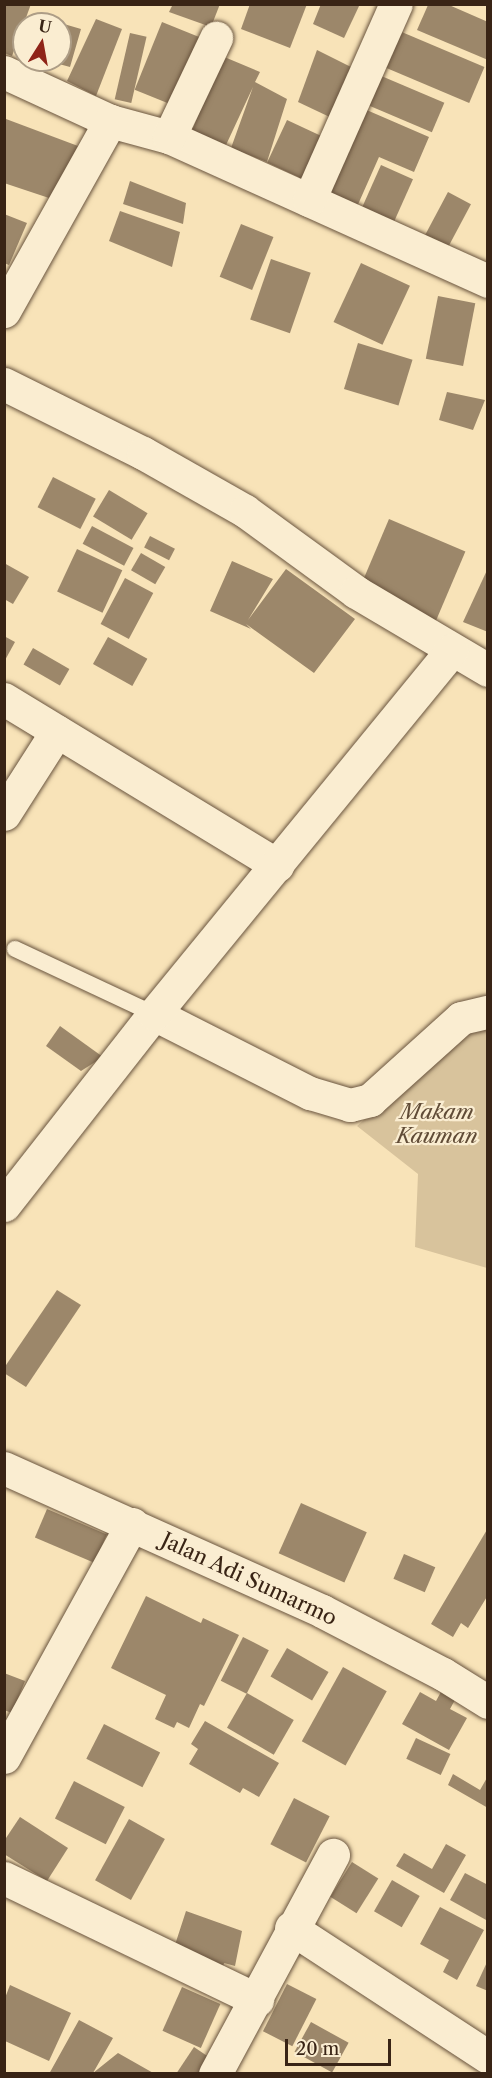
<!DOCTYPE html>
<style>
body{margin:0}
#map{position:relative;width:492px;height:2078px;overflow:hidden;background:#f8e3b8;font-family:"Libre Caslon Text",serif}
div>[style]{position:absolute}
.green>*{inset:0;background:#d8c39c}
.building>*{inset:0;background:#9c876a;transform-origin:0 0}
.roads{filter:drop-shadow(0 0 2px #69543e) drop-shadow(0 0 2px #69543e)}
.lane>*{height:16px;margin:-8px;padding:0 8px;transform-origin:8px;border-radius:8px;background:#faedd1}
.street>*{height:33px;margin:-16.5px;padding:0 16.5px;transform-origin:16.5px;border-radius:16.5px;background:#faedd1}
.secondary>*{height:33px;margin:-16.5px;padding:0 16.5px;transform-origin:16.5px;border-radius:16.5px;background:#faedd1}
span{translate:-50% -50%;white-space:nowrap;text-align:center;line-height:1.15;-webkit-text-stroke:4.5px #faedd1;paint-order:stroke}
.park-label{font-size:21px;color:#614c37;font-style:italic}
.street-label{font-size:21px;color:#392415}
.frame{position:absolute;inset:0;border:6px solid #392415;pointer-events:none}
.north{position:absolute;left:12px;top:12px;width:60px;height:60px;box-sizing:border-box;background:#faedd1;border:2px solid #ad9d86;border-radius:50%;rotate:11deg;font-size:16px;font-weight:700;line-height:24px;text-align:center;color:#392415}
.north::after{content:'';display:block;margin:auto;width:21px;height:27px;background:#8f2418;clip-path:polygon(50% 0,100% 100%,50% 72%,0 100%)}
.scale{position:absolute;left:285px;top:2039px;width:106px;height:27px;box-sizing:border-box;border:3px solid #392415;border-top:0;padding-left:8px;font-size:18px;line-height:21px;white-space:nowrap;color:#392415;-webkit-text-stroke:4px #faedd1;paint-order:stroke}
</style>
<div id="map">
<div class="green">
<i style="clip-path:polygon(487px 1023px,487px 1268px,415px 1247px,418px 1174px,357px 1126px,470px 1028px)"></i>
</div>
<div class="building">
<i style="clip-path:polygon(4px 4px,31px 4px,12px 56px,4px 53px)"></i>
<i style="clip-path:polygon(173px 4px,220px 4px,211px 27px,169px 12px)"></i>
<i style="clip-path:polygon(250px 4px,307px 4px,290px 48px,241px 29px)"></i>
<i style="clip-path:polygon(321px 4px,360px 4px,344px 38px,313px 24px)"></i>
<i style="clip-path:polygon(428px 5px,449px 5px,488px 22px,488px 60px,417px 30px)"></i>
<i style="clip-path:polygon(40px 17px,81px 29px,70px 67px,48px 61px,60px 60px,60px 24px,38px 24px)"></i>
<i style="clip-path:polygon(96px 19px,122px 29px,96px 96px,67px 81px)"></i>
<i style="left:162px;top:22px;width:48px;height:73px;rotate:22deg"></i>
<i style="left:397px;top:30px;width:95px;height:39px;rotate:23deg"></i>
<i style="left:130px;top:33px;width:17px;height:68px;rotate:13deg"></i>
<i style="clip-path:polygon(317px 50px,355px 69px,336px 120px,298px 102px)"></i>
<i style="clip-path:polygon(222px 56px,260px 72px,255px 82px,287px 99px,267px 162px,231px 148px,253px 87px,226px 145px,191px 133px)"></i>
<i style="left:379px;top:75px;width:71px;height:32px;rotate:23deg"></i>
<i style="clip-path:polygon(362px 108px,429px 137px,414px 172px,379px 157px,356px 209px,325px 195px)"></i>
<i style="clip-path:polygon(6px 119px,78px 146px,49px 198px,4px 183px)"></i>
<i style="left:287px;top:120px;width:42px;height:47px;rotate:25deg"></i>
<i style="left:381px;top:165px;width:35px;height:51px;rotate:24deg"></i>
<i style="clip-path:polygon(130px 181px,186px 203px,183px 224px,123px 204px)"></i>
<i style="left:448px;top:192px;width:26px;height:55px;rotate:28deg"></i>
<i style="clip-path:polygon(120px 211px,180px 232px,172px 267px,109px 241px)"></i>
<i style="clip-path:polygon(4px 214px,27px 223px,9px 265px,4px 263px)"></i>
<i style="left:241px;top:224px;width:35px;height:57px;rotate:22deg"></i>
<i style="left:271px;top:259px;width:42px;height:64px;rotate:19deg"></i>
<i style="left:361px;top:263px;width:54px;height:65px;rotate:25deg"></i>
<i style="left:438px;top:296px;width:38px;height:64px;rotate:11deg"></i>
<i style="left:358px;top:343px;width:57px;height:48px;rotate:17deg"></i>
<i style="clip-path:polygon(447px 392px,485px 400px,473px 430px,439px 420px)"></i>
<i style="left:53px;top:477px;width:48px;height:34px;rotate:27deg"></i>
<i style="left:109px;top:490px;width:45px;height:31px;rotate:31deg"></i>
<i style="left:389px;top:519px;width:83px;height:77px;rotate:23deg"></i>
<i style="left:92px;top:526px;width:47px;height:20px;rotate:28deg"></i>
<i style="left:150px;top:536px;width:28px;height:13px;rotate:27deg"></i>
<i style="left:77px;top:549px;width:50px;height:47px;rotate:25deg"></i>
<i style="left:141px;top:553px;width:28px;height:20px;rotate:30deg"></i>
<i style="clip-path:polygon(232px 561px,273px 579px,248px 620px,286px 569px,355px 619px,314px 673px,246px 624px,251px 629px,210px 611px)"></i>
<i style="clip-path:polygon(4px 563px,29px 577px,13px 604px,4px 599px)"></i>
<i style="clip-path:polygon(488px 568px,488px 632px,463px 622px)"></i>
<i style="left:125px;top:578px;width:32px;height:52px;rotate:28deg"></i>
<i style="clip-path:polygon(4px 636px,15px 642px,4px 662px)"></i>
<i style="left:108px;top:637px;width:45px;height:31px;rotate:29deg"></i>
<i style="left:33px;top:648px;width:42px;height:19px;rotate:30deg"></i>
<i style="clip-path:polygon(60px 1026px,103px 1057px,81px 1071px,46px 1046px)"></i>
<i style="clip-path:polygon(57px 1290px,81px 1305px,26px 1387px,4px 1373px,4px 1368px)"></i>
<i style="left:301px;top:1503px;width:72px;height:55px;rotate:24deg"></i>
<i style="left:47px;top:1509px;width:65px;height:31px;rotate:23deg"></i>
<i style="clip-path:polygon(488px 1528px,488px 1595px,468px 1628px,461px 1623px,453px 1637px,431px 1624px)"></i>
<i style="left:404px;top:1554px;width:34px;height:27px;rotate:23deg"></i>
<i style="clip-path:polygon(146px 1596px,201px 1623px,203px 1618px,239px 1635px,204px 1706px,200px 1704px,189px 1728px,177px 1722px,174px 1728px,155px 1719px,166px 1695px,111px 1668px)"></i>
<i style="left:243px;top:1637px;width:29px;height:49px;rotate:27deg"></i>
<i style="left:287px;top:1648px;width:48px;height:33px;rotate:30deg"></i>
<i style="left:343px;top:1667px;width:50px;height:85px;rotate:29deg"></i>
<i style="clip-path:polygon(4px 1673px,25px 1681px,12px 1713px,4px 1710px)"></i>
<i style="clip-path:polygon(442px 1690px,456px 1698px,450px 1709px,467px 1718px,449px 1750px,402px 1724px,420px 1692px,436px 1701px)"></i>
<i style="left:247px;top:1693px;width:54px;height:40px;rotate:30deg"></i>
<i style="clip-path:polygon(205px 1721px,279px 1763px,259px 1797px,243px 1788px,240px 1793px,189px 1764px,198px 1749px,191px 1744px)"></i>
<i style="left:104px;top:1724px;width:63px;height:39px;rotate:27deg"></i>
<i style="left:416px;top:1738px;width:38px;height:23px;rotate:25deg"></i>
<i style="clip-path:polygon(453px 1774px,480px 1790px,488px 1776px,488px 1808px,448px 1785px)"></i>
<i style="left:74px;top:1781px;width:57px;height:42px;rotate:27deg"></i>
<i style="left:294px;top:1798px;width:40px;height:52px;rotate:27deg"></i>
<i style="clip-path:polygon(20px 1817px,68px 1848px,47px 1881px,4px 1854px,4px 1841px)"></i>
<i style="left:129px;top:1819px;width:41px;height:70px;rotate:29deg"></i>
<i style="clip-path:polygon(446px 1844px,466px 1855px,444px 1893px,396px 1866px,404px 1853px,432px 1869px)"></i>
<i style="left:352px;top:1862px;width:31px;height:41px;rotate:32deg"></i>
<i style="clip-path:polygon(465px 1873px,488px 1885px,488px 1921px,450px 1900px)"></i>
<i style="left:392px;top:1880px;width:32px;height:36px;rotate:30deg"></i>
<i style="clip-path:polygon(440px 1907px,484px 1930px,457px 1980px,443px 1972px,449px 1960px,420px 1944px)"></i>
<i style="clip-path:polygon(186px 1911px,242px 1931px,235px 1966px,224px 1963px,223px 1968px,173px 1951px)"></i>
<i style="clip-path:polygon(488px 1960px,488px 1991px,476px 1986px)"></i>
<i style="left:287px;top:1984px;width:33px;height:53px;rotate:27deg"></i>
<i style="clip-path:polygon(10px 1985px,71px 2013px,49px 2061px,5px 2041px,5px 1998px)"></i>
<i style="left:182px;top:1987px;width:42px;height:48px;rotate:24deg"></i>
<i style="clip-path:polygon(79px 2020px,113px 2038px,93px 2073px,118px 2053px,155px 2074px,49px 2074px)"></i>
<i style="left:311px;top:2022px;width:43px;height:34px;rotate:29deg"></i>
<i style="clip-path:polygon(194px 2047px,216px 2062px,209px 2074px,176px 2074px)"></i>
</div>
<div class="roads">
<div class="lane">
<i style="left:15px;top:949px;width:153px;rotate:25.1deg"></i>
</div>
<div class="street">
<i style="left:4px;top:72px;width:117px;rotate:24.8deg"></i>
<i style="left:110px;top:121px;width:61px;rotate:15.2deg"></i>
<i style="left:169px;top:137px;width:350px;rotate:24.3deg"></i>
<i style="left:169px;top:137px;width:110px;rotate:-64.6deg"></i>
<i style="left:309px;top:200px;width:214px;rotate:-66.1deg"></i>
<i style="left:4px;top:311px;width:218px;rotate:-60.8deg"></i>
<i style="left:4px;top:384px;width:155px;rotate:26.4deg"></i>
<i style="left:143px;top:453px;width:117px;rotate:29.6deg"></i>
<i style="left:245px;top:511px;width:137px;rotate:36.1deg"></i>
<i style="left:356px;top:592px;width:153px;rotate:30.6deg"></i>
<i style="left:4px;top:699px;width:320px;rotate:31.3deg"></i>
<i style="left:4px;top:814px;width:98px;rotate:-57.4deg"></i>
<i style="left:154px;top:1014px;width:175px;rotate:26.9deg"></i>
<i style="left:310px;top:1093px;width:42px;rotate:16.7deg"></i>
<i style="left:350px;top:1105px;width:21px;rotate:-14deg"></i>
<i style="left:370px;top:1100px;width:122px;rotate:-42deg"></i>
<i style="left:461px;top:1018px;width:28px;rotate:-13deg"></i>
<i style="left:4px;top:1205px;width:243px;rotate:-51.9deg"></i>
<i style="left:154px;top:1014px;width:470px;rotate:-50.7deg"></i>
<i style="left:4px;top:1757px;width:266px;rotate:-61.2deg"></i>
<i style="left:4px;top:1878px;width:281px;rotate:25.7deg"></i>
<i style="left:291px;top:1928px;width:235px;rotate:33.2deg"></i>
<i style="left:215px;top:2074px;width:249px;rotate:-61.7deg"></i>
</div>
<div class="secondary">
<i style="left:4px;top:1468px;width:349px;rotate:24.2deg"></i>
<i style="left:322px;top:1611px;width:136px;rotate:27.5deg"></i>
<i style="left:443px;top:1674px;width:53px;rotate:31.9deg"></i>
</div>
</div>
<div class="park-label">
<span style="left:437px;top:1124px">Makam<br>Kauman</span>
</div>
<div class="street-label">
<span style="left:249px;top:1579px;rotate:25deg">Jalan Adi Sumarmo</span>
</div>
<div class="frame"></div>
<div class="north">U</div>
<div class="scale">20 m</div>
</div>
